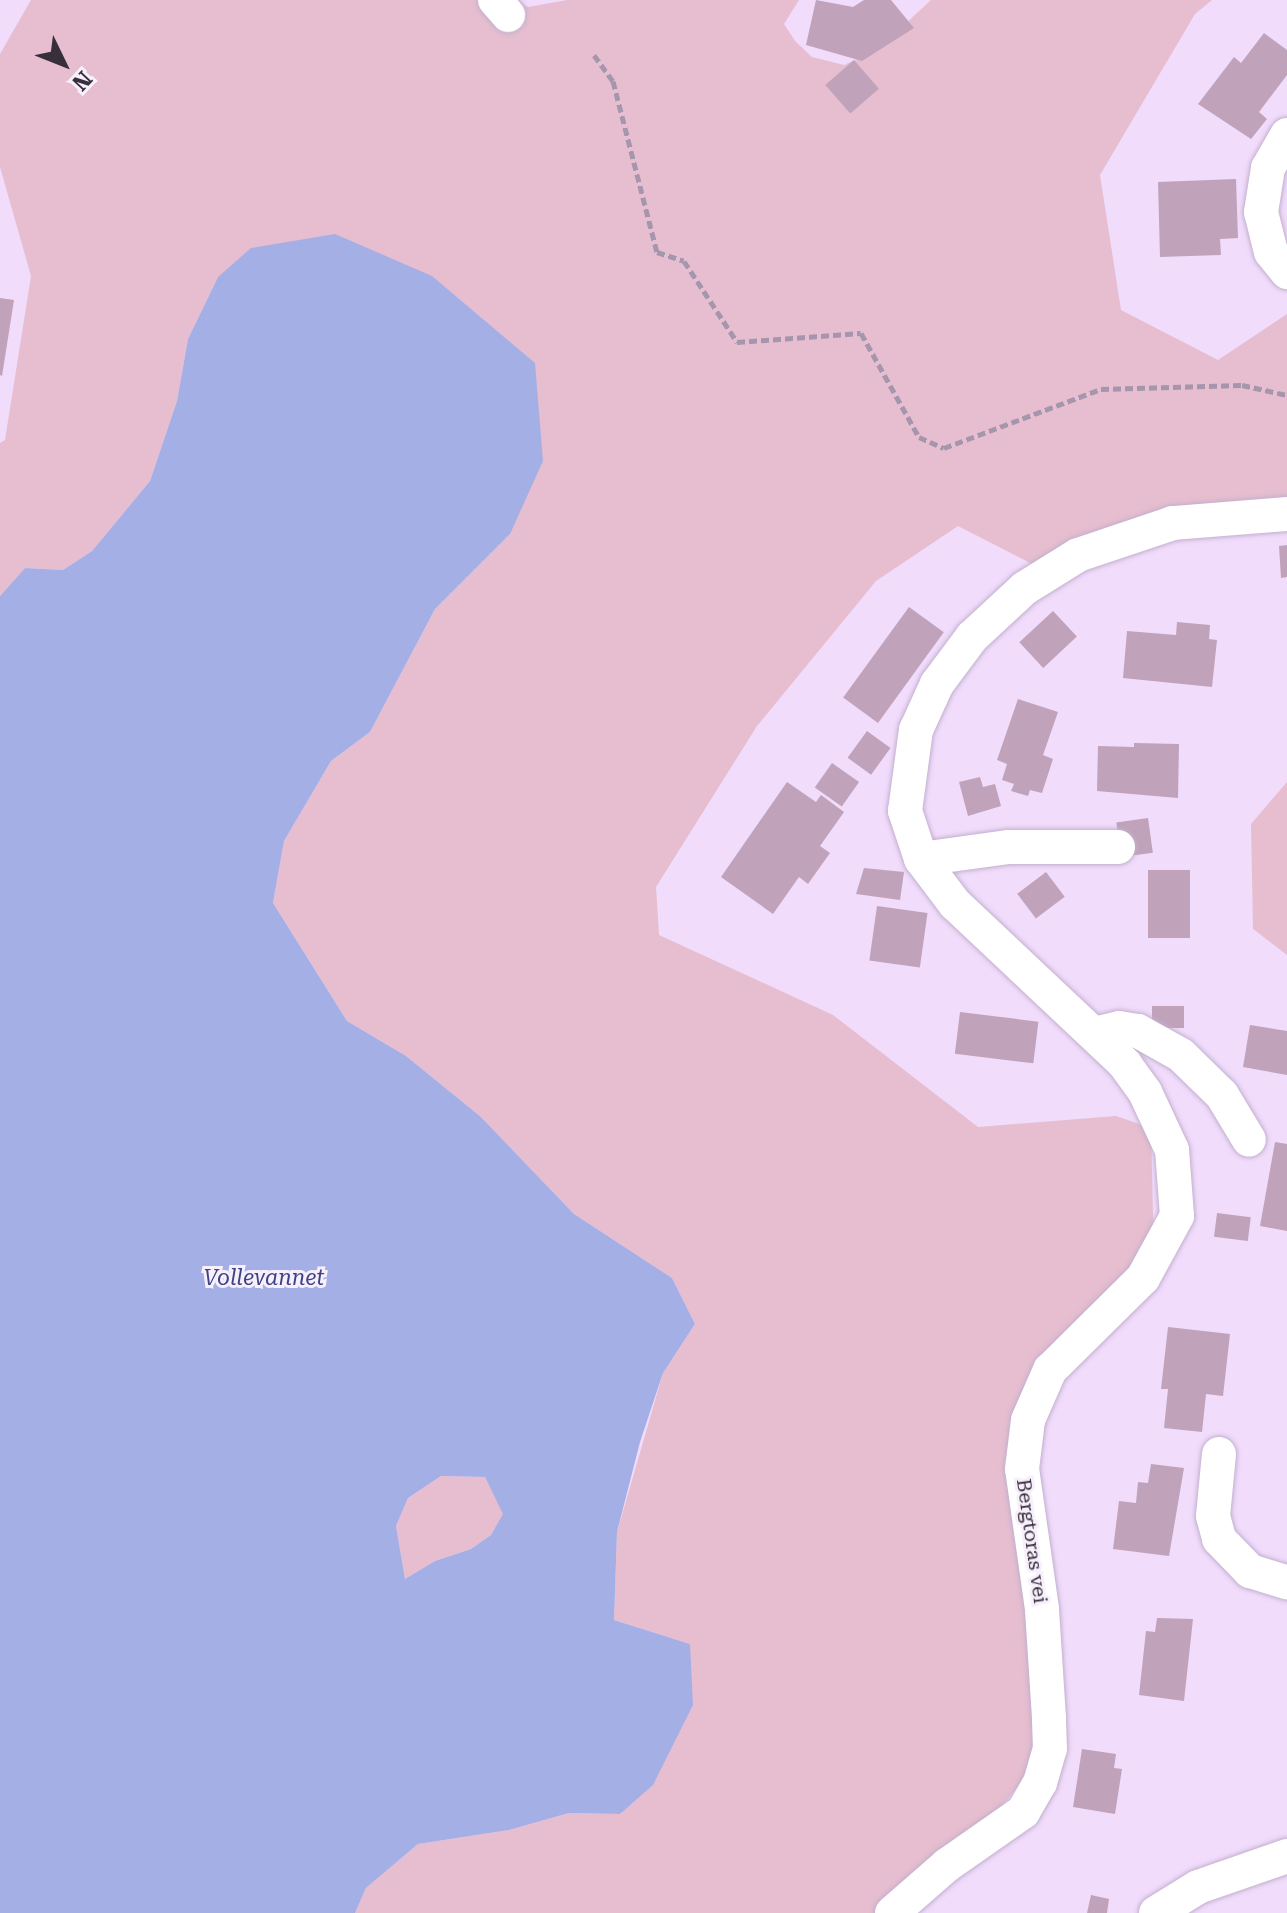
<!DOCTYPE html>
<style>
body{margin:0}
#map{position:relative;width:1287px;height:1913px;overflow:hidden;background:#f1dcfc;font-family:"Roboto Serif",serif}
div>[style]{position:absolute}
.green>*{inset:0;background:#e6becf}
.water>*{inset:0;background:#a4afe5}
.building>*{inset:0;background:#c0a2ba;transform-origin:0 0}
.path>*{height:5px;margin-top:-2.5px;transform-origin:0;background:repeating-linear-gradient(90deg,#a595ad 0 8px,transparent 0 12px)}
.roads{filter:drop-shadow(0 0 2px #c3afce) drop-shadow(0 0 2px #c3afce)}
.minor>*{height:34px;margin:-17px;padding:0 17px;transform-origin:17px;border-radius:17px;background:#fff}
span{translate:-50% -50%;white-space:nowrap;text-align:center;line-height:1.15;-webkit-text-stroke:6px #f7effc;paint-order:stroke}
.street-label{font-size:20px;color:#372f3b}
.water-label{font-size:22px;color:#3c4485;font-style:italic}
.north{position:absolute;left:24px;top:24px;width:80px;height:80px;-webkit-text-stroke:6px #f7effc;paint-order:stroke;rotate:133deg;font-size:22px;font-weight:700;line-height:32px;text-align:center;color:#372f3b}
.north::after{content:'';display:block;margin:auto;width:28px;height:36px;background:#372f3b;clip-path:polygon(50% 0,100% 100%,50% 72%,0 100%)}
</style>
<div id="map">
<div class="green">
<i style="clip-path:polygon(31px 0,516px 0,528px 7px,567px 0,799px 0,784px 24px,795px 41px,812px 57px,844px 65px,877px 50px,931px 0,1212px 0,1195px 14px,1100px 175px,1121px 310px,1218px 360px,1287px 314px,1287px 521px,1220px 523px,1042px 569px,958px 526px,876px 581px,757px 726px,656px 887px,659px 935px,833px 1015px,978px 1127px,1116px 1116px,1151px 1128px,1154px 1260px,1032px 1409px,1043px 1756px,913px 1913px,355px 1913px,366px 1888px,418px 1844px,509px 1830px,569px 1813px,621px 1814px,690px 1644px,614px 1620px,617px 1532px,663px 1373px,695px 1324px,672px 1278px,574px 1214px,481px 1117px,406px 1056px,347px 1021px,273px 903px,284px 841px,331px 761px,370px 732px,435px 609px,510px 534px,218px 277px,188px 339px,177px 401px,150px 481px,92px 551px,63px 570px,25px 568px,0 596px,0 443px,5px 440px,31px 276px,0 167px,0 54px)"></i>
<i style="clip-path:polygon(1287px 782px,1287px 955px,1253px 929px,1251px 824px)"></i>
<i style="clip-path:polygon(441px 1476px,485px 1477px,504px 1514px,491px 1535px,471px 1549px,435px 1561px,405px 1579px,396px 1526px,408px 1498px)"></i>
</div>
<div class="water">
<i style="clip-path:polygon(evenodd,335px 234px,432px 276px,535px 363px,543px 461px,510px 534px,435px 609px,370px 732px,331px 761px,284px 841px,273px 903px,347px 1021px,406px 1056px,481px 1117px,574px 1214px,672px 1278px,695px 1324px,663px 1373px,640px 1442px,617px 1532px,614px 1620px,690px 1644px,693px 1705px,653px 1785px,620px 1814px,569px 1813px,509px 1830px,418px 1844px,366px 1888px,355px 1913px,0 1913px,0 596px,25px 568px,63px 570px,92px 551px,150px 481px,177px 401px,188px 339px,218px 277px,251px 248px,335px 234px,441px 1476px,485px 1477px,503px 1514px,491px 1535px,471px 1549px,435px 1561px,405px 1579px,396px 1526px,408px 1498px,441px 1476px)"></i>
</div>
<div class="building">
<i style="clip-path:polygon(816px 0,853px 7px,864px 0,891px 0,914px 28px,862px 61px,806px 45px)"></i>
<i style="clip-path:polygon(1264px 33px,1287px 50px,1287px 75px,1259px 112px,1267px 119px,1251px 139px,1198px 104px,1234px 57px,1241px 63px)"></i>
<i style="left:854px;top:60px;width:38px;height:38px;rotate:49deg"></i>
<i style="clip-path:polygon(1236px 179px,1238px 238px,1220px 239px,1221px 255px,1160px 257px,1158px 182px)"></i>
<i style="clip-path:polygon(0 298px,14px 300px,2px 376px,0 375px)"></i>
<i style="clip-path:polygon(1287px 545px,1287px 577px,1281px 578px,1279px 546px)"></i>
<i style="left:909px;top:607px;width:43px;height:112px;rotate:36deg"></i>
<i style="left:1053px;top:611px;width:35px;height:46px;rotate:47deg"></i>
<i style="clip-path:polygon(1177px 622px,1210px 625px,1209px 639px,1217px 640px,1212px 687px,1123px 678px,1127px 631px,1176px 635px)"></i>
<i style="clip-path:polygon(1018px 699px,1058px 712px,1043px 755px,1053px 759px,1042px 793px,1030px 790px,1028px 796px,1011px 791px,1014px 784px,1002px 780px,1007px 764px,997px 760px)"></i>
<i style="left:867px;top:731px;width:29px;height:33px;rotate:36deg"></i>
<i style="clip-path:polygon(1134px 743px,1179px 744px,1178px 798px,1097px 791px,1098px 746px,1134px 747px)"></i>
<i style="left:832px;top:763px;width:33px;height:30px;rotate:35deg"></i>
<i style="clip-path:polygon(980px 777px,983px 787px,995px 784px,1001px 806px,968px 816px,959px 782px)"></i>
<i style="clip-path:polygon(787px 782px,816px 802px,821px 795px,844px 812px,820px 846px,830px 853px,808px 884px,799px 877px,773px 914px,721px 877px)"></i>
<i style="left:1148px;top:818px;width:35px;height:32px;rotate:82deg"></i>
<i style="clip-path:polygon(864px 868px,904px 872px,900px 900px,856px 894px)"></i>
<i style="left:1148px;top:870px;width:42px;height:68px"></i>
<i style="left:1046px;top:872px;width:31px;height:36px;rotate:53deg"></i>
<i style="left:877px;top:906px;width:51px;height:55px;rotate:8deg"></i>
<i style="left:1152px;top:1006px;width:32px;height:22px"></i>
<i style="left:960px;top:1012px;width:79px;height:42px;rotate:7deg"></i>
<i style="clip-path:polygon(1250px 1025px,1287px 1031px,1287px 1075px,1243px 1067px)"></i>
<i style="clip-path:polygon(1275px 1142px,1287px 1144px,1287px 1231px,1260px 1226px)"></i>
<i style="left:1217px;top:1213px;width:34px;height:24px;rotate:7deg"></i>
<i style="clip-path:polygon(1168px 1327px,1230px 1334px,1223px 1396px,1206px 1394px,1202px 1432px,1164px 1428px,1168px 1389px,1161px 1389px)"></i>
<i style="clip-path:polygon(1151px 1464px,1184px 1468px,1169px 1556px,1113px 1549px,1119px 1501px,1136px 1503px,1138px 1482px,1148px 1483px)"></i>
<i style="clip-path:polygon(1157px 1618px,1193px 1619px,1184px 1701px,1139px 1695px,1146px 1631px,1155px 1632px)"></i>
<i style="clip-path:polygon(1082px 1749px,1116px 1754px,1114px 1768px,1122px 1769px,1115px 1814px,1073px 1807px)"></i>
<i style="clip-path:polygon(1091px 1895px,1109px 1899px,1107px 1913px,1087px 1913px)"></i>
</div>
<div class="path">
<i style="left:594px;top:55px;width:32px;rotate:54deg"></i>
<i style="left:613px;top:81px;width:177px;rotate:75.6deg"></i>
<i style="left:657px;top:252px;width:28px;rotate:18deg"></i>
<i style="left:684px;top:261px;width:97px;rotate:56.8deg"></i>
<i style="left:737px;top:342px;width:124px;rotate:-4.2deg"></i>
<i style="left:861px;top:333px;width:119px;rotate:60.9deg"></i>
<i style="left:919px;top:437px;width:27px;rotate:24deg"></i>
<i style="left:944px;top:448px;width:168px;rotate:-20.6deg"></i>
<i style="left:1101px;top:389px;width:141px;rotate:-1.6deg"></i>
<i style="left:1242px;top:385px;width:46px;rotate:12.5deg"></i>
</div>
<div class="roads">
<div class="minor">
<i style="left:495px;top:0;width:20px;rotate:49deg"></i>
<i style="left:1287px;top:135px;width:38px;rotate:120deg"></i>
<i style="left:1268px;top:168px;width:45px;rotate:99deg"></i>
<i style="left:1261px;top:212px;width:41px;rotate:76deg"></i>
<i style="left:1271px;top:252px;width:26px;rotate:51deg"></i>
<i style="left:921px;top:859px;width:89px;rotate:-7.8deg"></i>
<i style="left:1009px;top:847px;width:109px"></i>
<i style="left:1094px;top:1034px;width:26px;rotate:-13deg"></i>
<i style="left:1119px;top:1028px;width:19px;rotate:9deg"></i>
<i style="left:1138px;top:1031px;width:49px;rotate:29.2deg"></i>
<i style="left:1181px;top:1055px;width:57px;rotate:44.3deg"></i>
<i style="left:1222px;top:1095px;width:52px;rotate:59deg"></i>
<i style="left:1219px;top:1454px;width:62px;rotate:95.5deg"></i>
<i style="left:1213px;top:1516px;width:24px;rotate:75deg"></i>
<i style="left:1219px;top:1539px;width:45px;rotate:45.9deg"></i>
<i style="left:1250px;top:1571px;width:39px;rotate:17deg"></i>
<i style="left:892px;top:1913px;width:73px;rotate:-41.1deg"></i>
<i style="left:947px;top:1865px;width:93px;rotate:-34.9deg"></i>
<i style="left:1023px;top:1812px;width:34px;rotate:-60deg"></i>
<i style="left:1040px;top:1783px;width:35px;rotate:-74deg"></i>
<i style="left:1050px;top:1749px;width:31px;rotate:-92deg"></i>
<i style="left:1049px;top:1718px;width:109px;rotate:-93.7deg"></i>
<i style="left:1042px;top:1609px;width:141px;rotate:-98.1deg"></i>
<i style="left:1022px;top:1469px;width:49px;rotate:-83deg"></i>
<i style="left:1028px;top:1420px;width:55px;rotate:-66.3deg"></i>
<i style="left:1050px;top:1370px;width:131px;rotate:-44.7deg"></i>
<i style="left:1143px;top:1278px;width:71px;rotate:-61.3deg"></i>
<i style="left:1177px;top:1216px;width:66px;rotate:-94.3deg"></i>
<i style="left:1172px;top:1150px;width:64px;rotate:-115deg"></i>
<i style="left:1145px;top:1092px;width:34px;rotate:-126deg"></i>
<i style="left:1125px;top:1064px;width:233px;rotate:-136.7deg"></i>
<i style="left:955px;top:904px;width:56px;rotate:-127.1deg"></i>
<i style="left:921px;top:859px;width:51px;rotate:-108.4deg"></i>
<i style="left:905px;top:811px;width:82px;rotate:-82.3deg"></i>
<i style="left:916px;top:730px;width:51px;rotate:-65.5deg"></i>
<i style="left:937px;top:684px;width:59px;rotate:-53.3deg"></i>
<i style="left:972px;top:637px;width:72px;rotate:-42.8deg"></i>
<i style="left:1025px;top:588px;width:62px;rotate:-31.9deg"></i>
<i style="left:1078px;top:555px;width:100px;rotate:-18.6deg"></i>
<i style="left:1173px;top:523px;width:114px;rotate:-4.5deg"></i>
<i style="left:1156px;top:1913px;width:49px;rotate:-31.8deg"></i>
<i style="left:1198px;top:1887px;width:94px;rotate:-19.2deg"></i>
</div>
</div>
<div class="street-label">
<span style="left:1032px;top:1541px;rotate:82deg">Bergtoras vei</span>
</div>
<div class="water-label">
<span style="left:264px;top:1278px">Vollevannet</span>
</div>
<div class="north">N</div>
</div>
